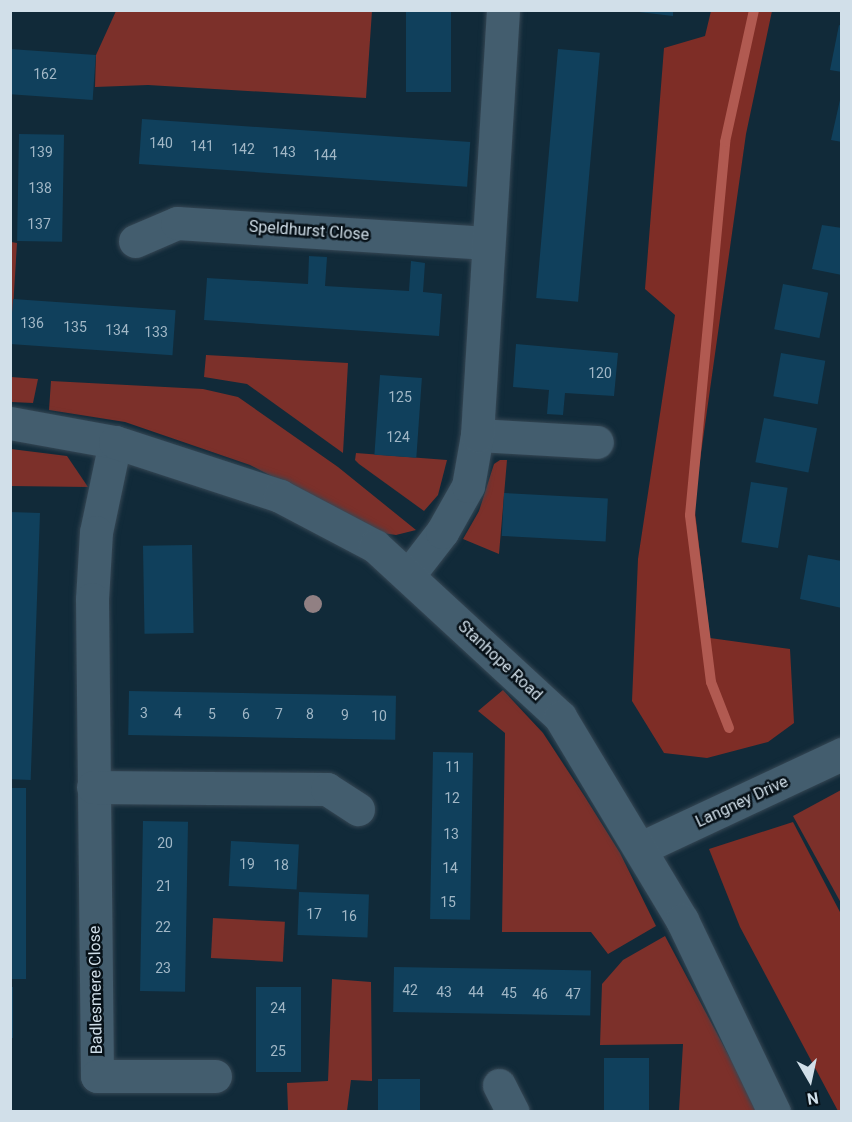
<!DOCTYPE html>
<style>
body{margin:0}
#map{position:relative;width:852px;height:1122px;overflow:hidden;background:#112a39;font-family:Roboto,sans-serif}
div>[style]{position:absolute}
.green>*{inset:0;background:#7c302a;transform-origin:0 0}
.forest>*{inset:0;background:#7e2d26}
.stream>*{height:10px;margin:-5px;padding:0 5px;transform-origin:5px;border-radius:5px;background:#b15a51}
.building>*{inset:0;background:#10405c;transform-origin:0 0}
.roads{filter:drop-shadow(0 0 2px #364754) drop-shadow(0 0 2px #364754)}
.minor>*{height:33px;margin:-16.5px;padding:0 16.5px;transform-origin:16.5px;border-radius:16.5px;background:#435d6e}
.tertiary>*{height:33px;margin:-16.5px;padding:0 16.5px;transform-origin:16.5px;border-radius:16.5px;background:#435d6e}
.trees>*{width:18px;height:18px;margin:-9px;border-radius:50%;background:#918083}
span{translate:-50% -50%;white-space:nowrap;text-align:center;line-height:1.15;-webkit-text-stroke:5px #071118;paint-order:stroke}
.number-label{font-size:14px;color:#a1b7c6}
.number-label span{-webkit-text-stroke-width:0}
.street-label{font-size:16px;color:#d1dfe9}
.frame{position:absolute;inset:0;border:12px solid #d1dfe9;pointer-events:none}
.north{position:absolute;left:780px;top:1050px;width:60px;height:60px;-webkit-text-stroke:4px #071118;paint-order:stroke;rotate:171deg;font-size:16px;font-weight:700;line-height:24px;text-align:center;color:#d1dfe9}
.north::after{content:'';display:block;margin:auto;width:21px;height:27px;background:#d1dfe9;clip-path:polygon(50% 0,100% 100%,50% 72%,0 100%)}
</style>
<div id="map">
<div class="green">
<i style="clip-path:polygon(116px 11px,372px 11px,366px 98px,148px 85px,95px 87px,96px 55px)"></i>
<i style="clip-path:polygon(11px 242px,17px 243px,11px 342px)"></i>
<i style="clip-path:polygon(206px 355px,348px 363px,343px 453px,247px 384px,204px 377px)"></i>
<i style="clip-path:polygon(11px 377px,38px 379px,33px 403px,11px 402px)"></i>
<i style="clip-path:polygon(51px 381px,203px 389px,238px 397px,338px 467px,416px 530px,396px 535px,382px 533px,250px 465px,125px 422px,49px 410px)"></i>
<i style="clip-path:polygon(11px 449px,67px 456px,88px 487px,11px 486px)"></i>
<i style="clip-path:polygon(356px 453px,447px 460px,438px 495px,424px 511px,359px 464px,355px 460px)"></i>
<i style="clip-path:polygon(500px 460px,507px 460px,499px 554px,463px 539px,479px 511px,494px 464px)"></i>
<i style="clip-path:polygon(503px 690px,543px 733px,585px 797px,620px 853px,656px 926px,608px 954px,591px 932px,502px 932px,505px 733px,478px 711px)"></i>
<i style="clip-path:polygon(841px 790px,841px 903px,793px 816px)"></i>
<i style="left:213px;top:918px;width:72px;height:40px;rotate:3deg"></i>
<i style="clip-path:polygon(665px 936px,745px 1086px,759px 1111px,679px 1111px,683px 1044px,600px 1045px,602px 984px,623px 960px)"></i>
<i style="clip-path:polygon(332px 979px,371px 982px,372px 1081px,351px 1080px,347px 1111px,288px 1111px,287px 1083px,328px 1081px)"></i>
</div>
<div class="forest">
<i style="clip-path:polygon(711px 11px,772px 11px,746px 134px,694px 503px,710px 638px,790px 649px,794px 723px,768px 742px,707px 758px,664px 753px,632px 701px,638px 559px,675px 315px,645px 289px,664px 48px,705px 36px)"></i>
<i style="clip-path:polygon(793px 822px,841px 914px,841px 1111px,838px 1111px,740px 927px,709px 849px)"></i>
</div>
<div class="stream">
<i style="left:729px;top:728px;width:49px;rotate:-111.4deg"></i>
<i style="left:711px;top:682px;width:168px;rotate:-97.2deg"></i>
<i style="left:690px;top:515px;width:375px;rotate:-84.6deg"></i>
<i style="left:725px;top:142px;width:135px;rotate:-77.6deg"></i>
</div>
<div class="building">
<i style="left:406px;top:10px;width:45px;height:82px"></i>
<i style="clip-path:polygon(622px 10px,673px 10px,673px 16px)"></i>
<i style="clip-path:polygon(839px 25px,842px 26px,842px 72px,830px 70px)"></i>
<i style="left:10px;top:49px;width:86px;height:45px;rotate:4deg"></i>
<i style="left:558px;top:49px;width:42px;height:250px;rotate:5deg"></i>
<i style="clip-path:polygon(840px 100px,842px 100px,842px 142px,831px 140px)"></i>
<i style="left:142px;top:119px;width:329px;height:45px;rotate:4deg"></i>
<i style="left:19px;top:134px;width:45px;height:107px;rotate:1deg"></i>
<i style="clip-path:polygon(822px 225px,842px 228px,842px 275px,812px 269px)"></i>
<i style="clip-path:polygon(309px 256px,327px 257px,325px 286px,409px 291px,411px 261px,425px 263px,423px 292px,442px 294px,439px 336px,204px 320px,207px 278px,308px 284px)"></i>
<i style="left:783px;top:284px;width:46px;height:46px;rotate:11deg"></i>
<i style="left:13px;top:299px;width:163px;height:45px;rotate:4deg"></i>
<i style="clip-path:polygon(516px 344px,618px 353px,614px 396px,565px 393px,563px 415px,547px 414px,549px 390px,513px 387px)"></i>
<i style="left:781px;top:353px;width:45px;height:44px;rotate:10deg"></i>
<i style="left:380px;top:375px;width:42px;height:80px;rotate:4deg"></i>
<i style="left:764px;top:418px;width:54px;height:45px;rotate:11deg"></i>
<i style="left:751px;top:482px;width:37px;height:61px;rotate:9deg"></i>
<i style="left:504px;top:493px;width:104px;height:43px;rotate:3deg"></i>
<i style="left:10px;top:512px;width:30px;height:267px;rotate:2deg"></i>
<i style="left:192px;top:545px;width:88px;height:49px;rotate:89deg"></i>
<i style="clip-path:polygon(808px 555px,842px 561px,842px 608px,800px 599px)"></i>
<i style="left:129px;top:691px;width:267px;height:44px;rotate:1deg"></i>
<i style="left:433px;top:752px;width:40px;height:167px;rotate:1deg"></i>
<i style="left:10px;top:788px;width:16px;height:191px"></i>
<i style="left:143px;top:821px;width:45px;height:170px;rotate:1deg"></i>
<i style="left:231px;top:841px;width:68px;height:45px;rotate:3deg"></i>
<i style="left:299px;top:892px;width:70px;height:43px;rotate:2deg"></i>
<i style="left:394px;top:967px;width:197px;height:45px;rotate:1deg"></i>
<i style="left:10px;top:987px;width:3px;height:51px"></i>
<i style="left:256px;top:987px;width:45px;height:85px"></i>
<i style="left:649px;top:1058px;width:54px;height:45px;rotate:90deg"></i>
<i style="left:378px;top:1079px;width:42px;height:33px"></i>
</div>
<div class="roads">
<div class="minor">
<i style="left:135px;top:241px;width:46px;rotate:-23.2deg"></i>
<i style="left:177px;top:223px;width:311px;rotate:3.7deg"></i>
<i style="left:477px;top:435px;width:120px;rotate:3.3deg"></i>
<i style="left:115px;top:442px;width:92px;rotate:101.9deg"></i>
<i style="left:96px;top:532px;width:67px;rotate:93.4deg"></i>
<i style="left:92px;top:599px;width:477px;rotate:89.4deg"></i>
<i style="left:97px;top:1076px;width:118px"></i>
<i style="left:408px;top:576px;width:56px;rotate:-52.3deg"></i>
<i style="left:442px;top:532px;width:53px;rotate:-60.5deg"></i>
<i style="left:468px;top:486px;width:52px;rotate:-80deg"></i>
<i style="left:477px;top:435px;width:426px;rotate:-86.5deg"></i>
<i style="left:93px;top:787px;width:234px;rotate:0.5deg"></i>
<i style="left:327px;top:789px;width:37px;rotate:33deg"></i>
<i style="left:641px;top:848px;width:222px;rotate:-25.1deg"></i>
<i style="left:499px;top:1085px;width:30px;rotate:63deg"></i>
</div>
<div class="tertiary">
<i style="left:10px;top:423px;width:107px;rotate:10.3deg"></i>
<i style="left:115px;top:442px;width:174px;rotate:18.1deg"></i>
<i style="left:280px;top:496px;width:107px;rotate:27.8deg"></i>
<i style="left:375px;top:546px;width:252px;rotate:42.7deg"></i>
<i style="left:560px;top:717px;width:237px;rotate:59deg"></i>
<i style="left:682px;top:920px;width:213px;rotate:64.4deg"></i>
</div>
</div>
<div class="trees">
<i style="left:313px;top:604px"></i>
</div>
<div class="number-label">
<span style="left:45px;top:74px">162</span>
<span style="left:161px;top:143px">140</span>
<span style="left:202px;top:146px">141</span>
<span style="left:243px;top:149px">142</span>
<span style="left:41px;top:152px">139</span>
<span style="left:284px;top:152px">143</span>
<span style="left:325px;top:155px">144</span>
<span style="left:40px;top:188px">138</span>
<span style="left:39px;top:224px">137</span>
<span style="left:32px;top:323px">136</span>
<span style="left:75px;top:327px">135</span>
<span style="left:117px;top:330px">134</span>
<span style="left:156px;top:332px">133</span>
<span style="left:600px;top:373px">120</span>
<span style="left:400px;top:397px">125</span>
<span style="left:398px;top:437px">124</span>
<span style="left:144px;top:713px">3</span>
<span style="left:178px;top:713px">4</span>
<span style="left:212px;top:714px">5</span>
<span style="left:246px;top:714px">6</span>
<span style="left:279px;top:714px">7</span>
<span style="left:310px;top:714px">8</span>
<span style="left:345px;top:715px">9</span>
<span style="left:379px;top:716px">10</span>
<span style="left:453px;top:767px">11</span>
<span style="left:452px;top:798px">12</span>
<span style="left:451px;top:834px">13</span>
<span style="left:165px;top:843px">20</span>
<span style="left:247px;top:864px">19</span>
<span style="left:281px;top:865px">18</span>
<span style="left:450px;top:868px">14</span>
<span style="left:164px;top:886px">21</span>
<span style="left:448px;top:902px">15</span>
<span style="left:314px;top:914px">17</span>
<span style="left:349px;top:916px">16</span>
<span style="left:163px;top:927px">22</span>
<span style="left:163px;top:968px">23</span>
<span style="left:410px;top:990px">42</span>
<span style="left:444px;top:992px">43</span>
<span style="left:476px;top:992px">44</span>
<span style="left:509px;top:993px">45</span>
<span style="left:540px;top:994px">46</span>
<span style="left:573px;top:994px">47</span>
<span style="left:278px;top:1008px">24</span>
<span style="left:278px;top:1051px">25</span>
</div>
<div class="street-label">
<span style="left:309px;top:231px;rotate:4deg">Speldhurst Close</span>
<span style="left:500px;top:661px;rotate:43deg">Stanhope Road</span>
<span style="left:742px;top:802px;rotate:-25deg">Langney Drive</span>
<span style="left:96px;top:990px;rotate:-91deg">Badlesmere Close</span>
</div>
<div class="frame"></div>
<div class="north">N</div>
</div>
